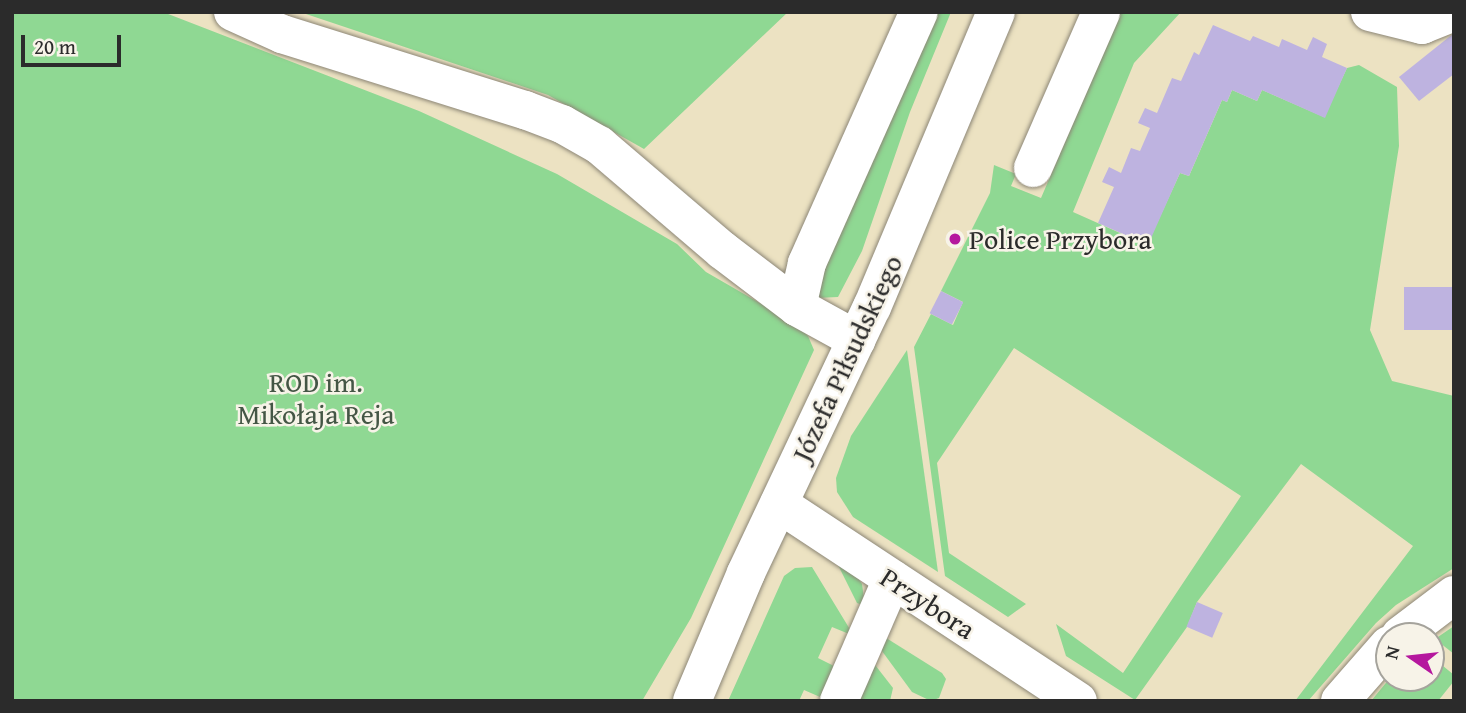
<!DOCTYPE html>
<meta charset="utf-8">
<style>
body{margin:0}
#map{position:relative;width:1466px;height:713px;overflow:hidden;background:#ece2c2;font-family:"Gentium Book Plus",serif}
div>[style]{position:absolute}
.green>*{inset:0;background:#8fd893}
.building>*{inset:0;background:#beb3e0;transform-origin:0 0}
.roads{filter:drop-shadow(0 0 2px #8c8676) drop-shadow(0 0 2px #8c8676)}
.minor>*{height:38px;margin:-19px;padding:0 19px;transform-origin:19px;border-radius:19px;background:#fff}
.dots>*{width:19px;height:19px;translate:-50% -50%;box-sizing:border-box;border:4px solid #f7f3e8;border-radius:50%}
span{translate:-50% -50%;white-space:nowrap;text-align:center;line-height:1.15;-webkit-text-stroke:5px #f7f3e8;paint-order:stroke}
.poi-label{font-size:28px;color:#2b2b2b}
.left{translate:0 -50%;text-align:left}
.street-label{font-size:28px;color:#2b2b2b}
.park-label{font-size:28px;color:#445645}
.frame{position:absolute;inset:0;border:14px solid #2b2b2b;pointer-events:none}
.north{position:absolute;left:1375px;top:622px;width:70px;height:70px;box-sizing:border-box;background:#f7f3e8;border:2px solid #a5a39c;border-radius:50%;rotate:284deg;font-size:19px;font-weight:700;line-height:28px;text-align:center;color:#2b2b2b}
.north::after{content:'';display:block;margin:auto;width:24px;height:32px;background:#b5179e;clip-path:polygon(50% 0,100% 100%,50% 72%,0 100%)}
.scale{position:absolute;left:21px;top:35px;width:100px;height:32px;box-sizing:border-box;border:4px solid #2b2b2b;border-top:0;padding-left:9px;font-size:21px;line-height:24px;white-space:nowrap;color:#2b2b2b;-webkit-text-stroke:5px #f7f3e8;paint-order:stroke}
</style>
<div id="map">
<div class="green">
<i style="clip-path:polygon(12px 12px,163px 12px,419px 111px,557px 174px,677px 244px,706px 272px,796px 324px,808px 336px,814px 350px,691px 618px,642px 701px,12px 701px)"></i>
<i style="clip-path:polygon(300px 12px,788px 12px,644px 149px,548px 95px)"></i>
<i style="clip-path:polygon(933px 12px,951px 12px,910px 112px,862px 251px,838px 297px,816px 298px,810px 285px)"></i>
<i style="clip-path:polygon(1121px 12px,1181px 12px,1134px 63px,1073px 212px,1147px 245px,1180px 173px,1189px 176px,1222px 100px,1227px 102px,1232px 90px,1257px 101px,1262px 90px,1324px 117px,1347px 68px,1359px 65px,1397px 87px,1399px 146px,1370px 330px,1392px 381px,1454px 396px,1454px 568px,1396px 605px,1376px 623px,1308px 701px,1295px 701px,1413px 546px,1301px 464px,1197px 602px,1187px 627px,1135px 700px,1066px 656px,1056px 624px,1123px 673px,1241px 496px,1014px 348px,937px 463px,949px 553px,1026px 604px,1008px 617px,945px 576px,914px 347px,931px 314px,953px 325px,963px 302px,941px 291px,990px 193px,994px 165px,1016px 174px,1011px 186px,1041px 198px)"></i>
<i style="clip-path:polygon(907px 350px,938px 572px,853px 517px,837px 492px,836px 478px,851px 436px)"></i>
<i style="clip-path:polygon(837px 563px,854px 572px,862px 584px,865px 606px,857px 603px)"></i>
<i style="clip-path:polygon(812px 567px,854px 636px,832px 627px,818px 658px,840px 669px,827px 700px,804px 690px,799px 701px,728px 701px,784px 576px,795px 568px)"></i>
<i style="clip-path:polygon(1454px 626px,1454px 654px,1435px 639px)"></i>
<i style="clip-path:polygon(883px 636px,942px 673px,946px 679px,939px 698px,931px 701px,912px 692px,879px 647px)"></i>
<i style="clip-path:polygon(1431px 656px,1454px 675px,1454px 681px,1438px 701px,1371px 701px,1390px 678px,1431px 678px)"></i>
<i style="clip-path:polygon(872px 661px,893px 688px,890px 701px,855px 701px)"></i>
</div>
<div class="building">
<i style="clip-path:polygon(1213px 25px,1250px 41px,1253px 36px,1279px 47px,1282px 39px,1307px 50px,1313px 37px,1327px 44px,1322px 57px,1347px 68px,1325px 118px,1262px 90px,1257px 101px,1232px 90px,1227px 102px,1222px 100px,1189px 176px,1180px 173px,1148px 245px,1098px 223px,1114px 187px,1102px 182px,1109px 167px,1121px 173px,1131px 148px,1140px 151px,1150px 128px,1138px 123px,1145px 108px,1157px 113px,1172px 78px,1181px 81px,1194px 52px,1199px 55px)"></i>
<i style="clip-path:polygon(1454px 33px,1454px 74px,1419px 101px,1399px 77px)"></i>
<i style="left:1454px;top:287px;width:43px;height:50px;rotate:90deg"></i>
<i style="left:941px;top:291px;width:25px;height:25px;rotate:27deg"></i>
<i style="left:1197px;top:602px;width:28px;height:27px;rotate:23deg"></i>
</div>
<div class="roads">
<div class="minor">
<i style="left:233px;top:12px;width:54px;rotate:24.2deg"></i>
<i style="left:282px;top:34px;width:255px;rotate:17.4deg"></i>
<i style="left:525px;top:110px;width:40px;rotate:21deg"></i>
<i style="left:562px;top:124px;width:43px;rotate:29.6deg"></i>
<i style="left:599px;top:145px;width:162px;rotate:40.5deg"></i>
<i style="left:722px;top:250px;width:94px;rotate:37.2deg"></i>
<i style="left:797px;top:307px;width:68px;rotate:28.8deg"></i>
<i style="left:1370px;top:12px;width:54px;rotate:14deg"></i>
<i style="left:1422px;top:25px;width:35px;rotate:-22deg"></i>
<i style="left:1033px;top:168px;width:170px;rotate:-66.4deg"></i>
<i style="left:797px;top:307px;width:45px;rotate:-77.2deg"></i>
<i style="left:807px;top:263px;width:275px;rotate:-66deg"></i>
<i style="left:779px;top:504px;width:358px;rotate:33.4deg"></i>
<i style="left:1400px;top:636px;width:68px;rotate:-37.2deg"></i>
<i style="left:692px;top:701px;width:139px;rotate:-67.1deg"></i>
<i style="left:746px;top:573px;width:294px;rotate:-64.7deg"></i>
<i style="left:872px;top:307px;width:320px;rotate:-67.2deg"></i>
<i style="left:839px;top:701px;width:133px;rotate:-66.5deg"></i>
<i style="left:1340px;top:701px;width:74px;rotate:-48.8deg"></i>
</div>
</div>
<div class="dots">
<i style="left:955px;top:239px;background:#b5179e"></i>
</div>
<div class="poi-label">
<span class="left" style="left:969px;top:239px">Police Przybora</span>
</div>
<div class="street-label">
<span style="left:847px;top:358px;rotate:-65deg">Józefa Piłsudskiego</span>
<span style="left:928px;top:603px;rotate:33deg">Przybora</span>
</div>
<div class="park-label">
<span style="left:316px;top:398px">ROD im.<br>Mikołaja Reja</span>
</div>
<div class="frame"></div>
<div class="north">N</div>
<div class="scale">20 m</div>
</div>
